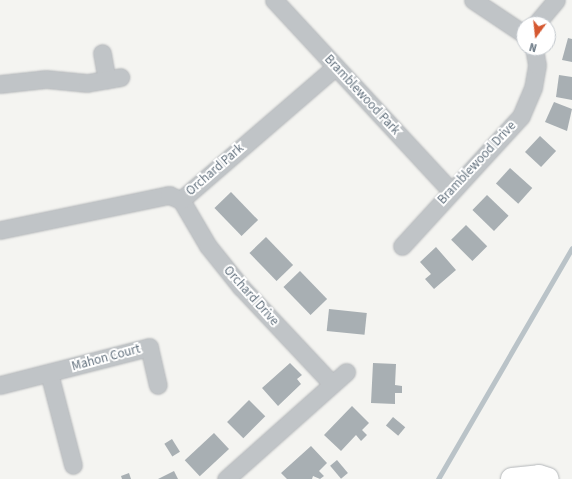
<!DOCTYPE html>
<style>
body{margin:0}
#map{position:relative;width:572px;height:479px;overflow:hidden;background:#f4f4f1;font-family:"Source Sans 3",sans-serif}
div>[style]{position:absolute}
.stream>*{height:5px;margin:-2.5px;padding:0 2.5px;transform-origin:2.5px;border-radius:2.5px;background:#bac3c8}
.building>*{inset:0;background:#a8afb3;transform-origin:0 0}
.roads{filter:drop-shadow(0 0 1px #b3b6b9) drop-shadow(0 0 1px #b3b6b9)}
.street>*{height:17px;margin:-8.5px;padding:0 8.5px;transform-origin:8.5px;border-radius:8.5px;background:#c0c4c7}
.highway>*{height:22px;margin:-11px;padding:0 11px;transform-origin:11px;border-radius:11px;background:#fff}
span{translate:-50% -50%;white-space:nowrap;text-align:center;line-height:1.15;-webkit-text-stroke:4px #fff;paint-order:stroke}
.street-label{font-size:13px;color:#667480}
.north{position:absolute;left:516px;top:16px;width:40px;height:40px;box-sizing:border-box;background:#fff;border:1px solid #c2c7cc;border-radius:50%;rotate:195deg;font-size:11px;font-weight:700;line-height:16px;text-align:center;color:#667480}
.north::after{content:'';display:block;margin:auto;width:14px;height:18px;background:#d55830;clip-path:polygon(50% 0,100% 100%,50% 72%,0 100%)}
</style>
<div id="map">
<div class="stream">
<i style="left:438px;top:479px;width:267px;rotate:-59.9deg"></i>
</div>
<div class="building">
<i style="clip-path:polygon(568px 38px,572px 39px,572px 62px,562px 60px)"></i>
<i style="clip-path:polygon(559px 75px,572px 77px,572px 100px,556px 97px)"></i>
<i style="clip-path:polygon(554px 102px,572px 109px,567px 131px,545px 122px)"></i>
<i style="left:540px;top:136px;width:22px;height:22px;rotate:43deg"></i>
<i style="left:510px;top:168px;width:30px;height:21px;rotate:42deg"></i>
<i style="left:231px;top:192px;width:39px;height:23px;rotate:46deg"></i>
<i style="left:487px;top:195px;width:30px;height:21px;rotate:44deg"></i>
<i style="left:466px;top:225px;width:30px;height:21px;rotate:45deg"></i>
<i style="left:266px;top:237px;width:39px;height:23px;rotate:46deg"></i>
<i style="clip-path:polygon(436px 247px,456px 270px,434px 289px,425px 279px,431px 274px,420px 262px)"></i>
<i style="left:300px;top:271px;width:39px;height:23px;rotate:46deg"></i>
<i style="left:329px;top:309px;width:38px;height:22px;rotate:6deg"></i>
<i style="clip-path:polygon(290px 363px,302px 375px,297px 379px,301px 384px,278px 406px,262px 388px)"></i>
<i style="clip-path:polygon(373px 363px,396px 364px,395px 385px,402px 386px,402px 393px,395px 393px,395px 404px,371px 403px)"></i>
<i style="left:249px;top:400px;width:23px;height:31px;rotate:45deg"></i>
<i style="clip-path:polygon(352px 406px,369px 423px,362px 430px,367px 435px,361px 441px,356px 435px,341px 451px,324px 435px)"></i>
<i style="left:393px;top:417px;width:16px;height:11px;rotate:40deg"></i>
<i style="left:214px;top:433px;width:22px;height:40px;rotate:47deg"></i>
<i style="left:172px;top:439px;width:15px;height:9px;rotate:58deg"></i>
<i style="clip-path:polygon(311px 446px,327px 463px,319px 471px,324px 476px,320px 479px,313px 476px,312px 479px,287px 479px,281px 473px)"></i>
<i style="left:337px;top:460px;width:17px;height:9px;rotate:50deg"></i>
<i style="clip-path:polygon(174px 471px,178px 479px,158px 479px)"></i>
<i style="clip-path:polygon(129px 473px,131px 479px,122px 479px,121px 476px)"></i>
</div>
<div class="roads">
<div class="street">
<i style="left:274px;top:0;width:259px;rotate:47.2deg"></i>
<i style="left:473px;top:0;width:61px;rotate:33.7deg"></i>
<i style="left:536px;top:24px;width:31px;rotate:-50deg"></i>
<i style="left:102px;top:53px;width:27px;rotate:80deg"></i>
<i style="left:0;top:84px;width:46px;rotate:-6.2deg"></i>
<i style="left:46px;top:79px;width:41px;rotate:5.6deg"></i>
<i style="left:87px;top:83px;width:34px;rotate:-10deg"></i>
<i style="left:181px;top:200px;width:53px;rotate:59.6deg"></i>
<i style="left:208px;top:246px;width:53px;rotate:51.2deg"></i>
<i style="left:241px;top:287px;width:133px;rotate:46.8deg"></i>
<i style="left:181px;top:200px;width:203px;rotate:-40.8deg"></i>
<i style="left:0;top:230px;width:173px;rotate:-11.7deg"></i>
<i style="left:169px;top:195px;width:13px;rotate:23deg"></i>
<i style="left:402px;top:246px;width:176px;rotate:-47.5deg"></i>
<i style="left:521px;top:116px;width:30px;rotate:-67deg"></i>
<i style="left:533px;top:88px;width:23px;rotate:-80deg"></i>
<i style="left:537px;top:65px;width:17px;rotate:-100deg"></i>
<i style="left:49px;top:373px;width:95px;rotate:75.4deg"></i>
<i style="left:0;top:385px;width:154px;rotate:-14.3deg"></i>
<i style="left:149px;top:347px;width:39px;rotate:77deg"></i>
<i style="left:226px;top:479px;width:161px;rotate:-41.7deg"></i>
</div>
<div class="highway">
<i style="left:512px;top:479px;width:27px;rotate:-6deg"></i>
<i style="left:539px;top:476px;width:9px;rotate:18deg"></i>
</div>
</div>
<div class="street-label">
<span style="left:362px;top:95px;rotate:47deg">Bramblewood Park</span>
<span style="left:477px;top:163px;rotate:-47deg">Bramblewood Drive</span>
<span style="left:215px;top:170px;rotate:-41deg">Orchard Park</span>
<span style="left:251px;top:296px;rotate:48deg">Orchard Drive</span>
<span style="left:106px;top:358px;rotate:-15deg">Mahon Court</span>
</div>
<div class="north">N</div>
</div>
